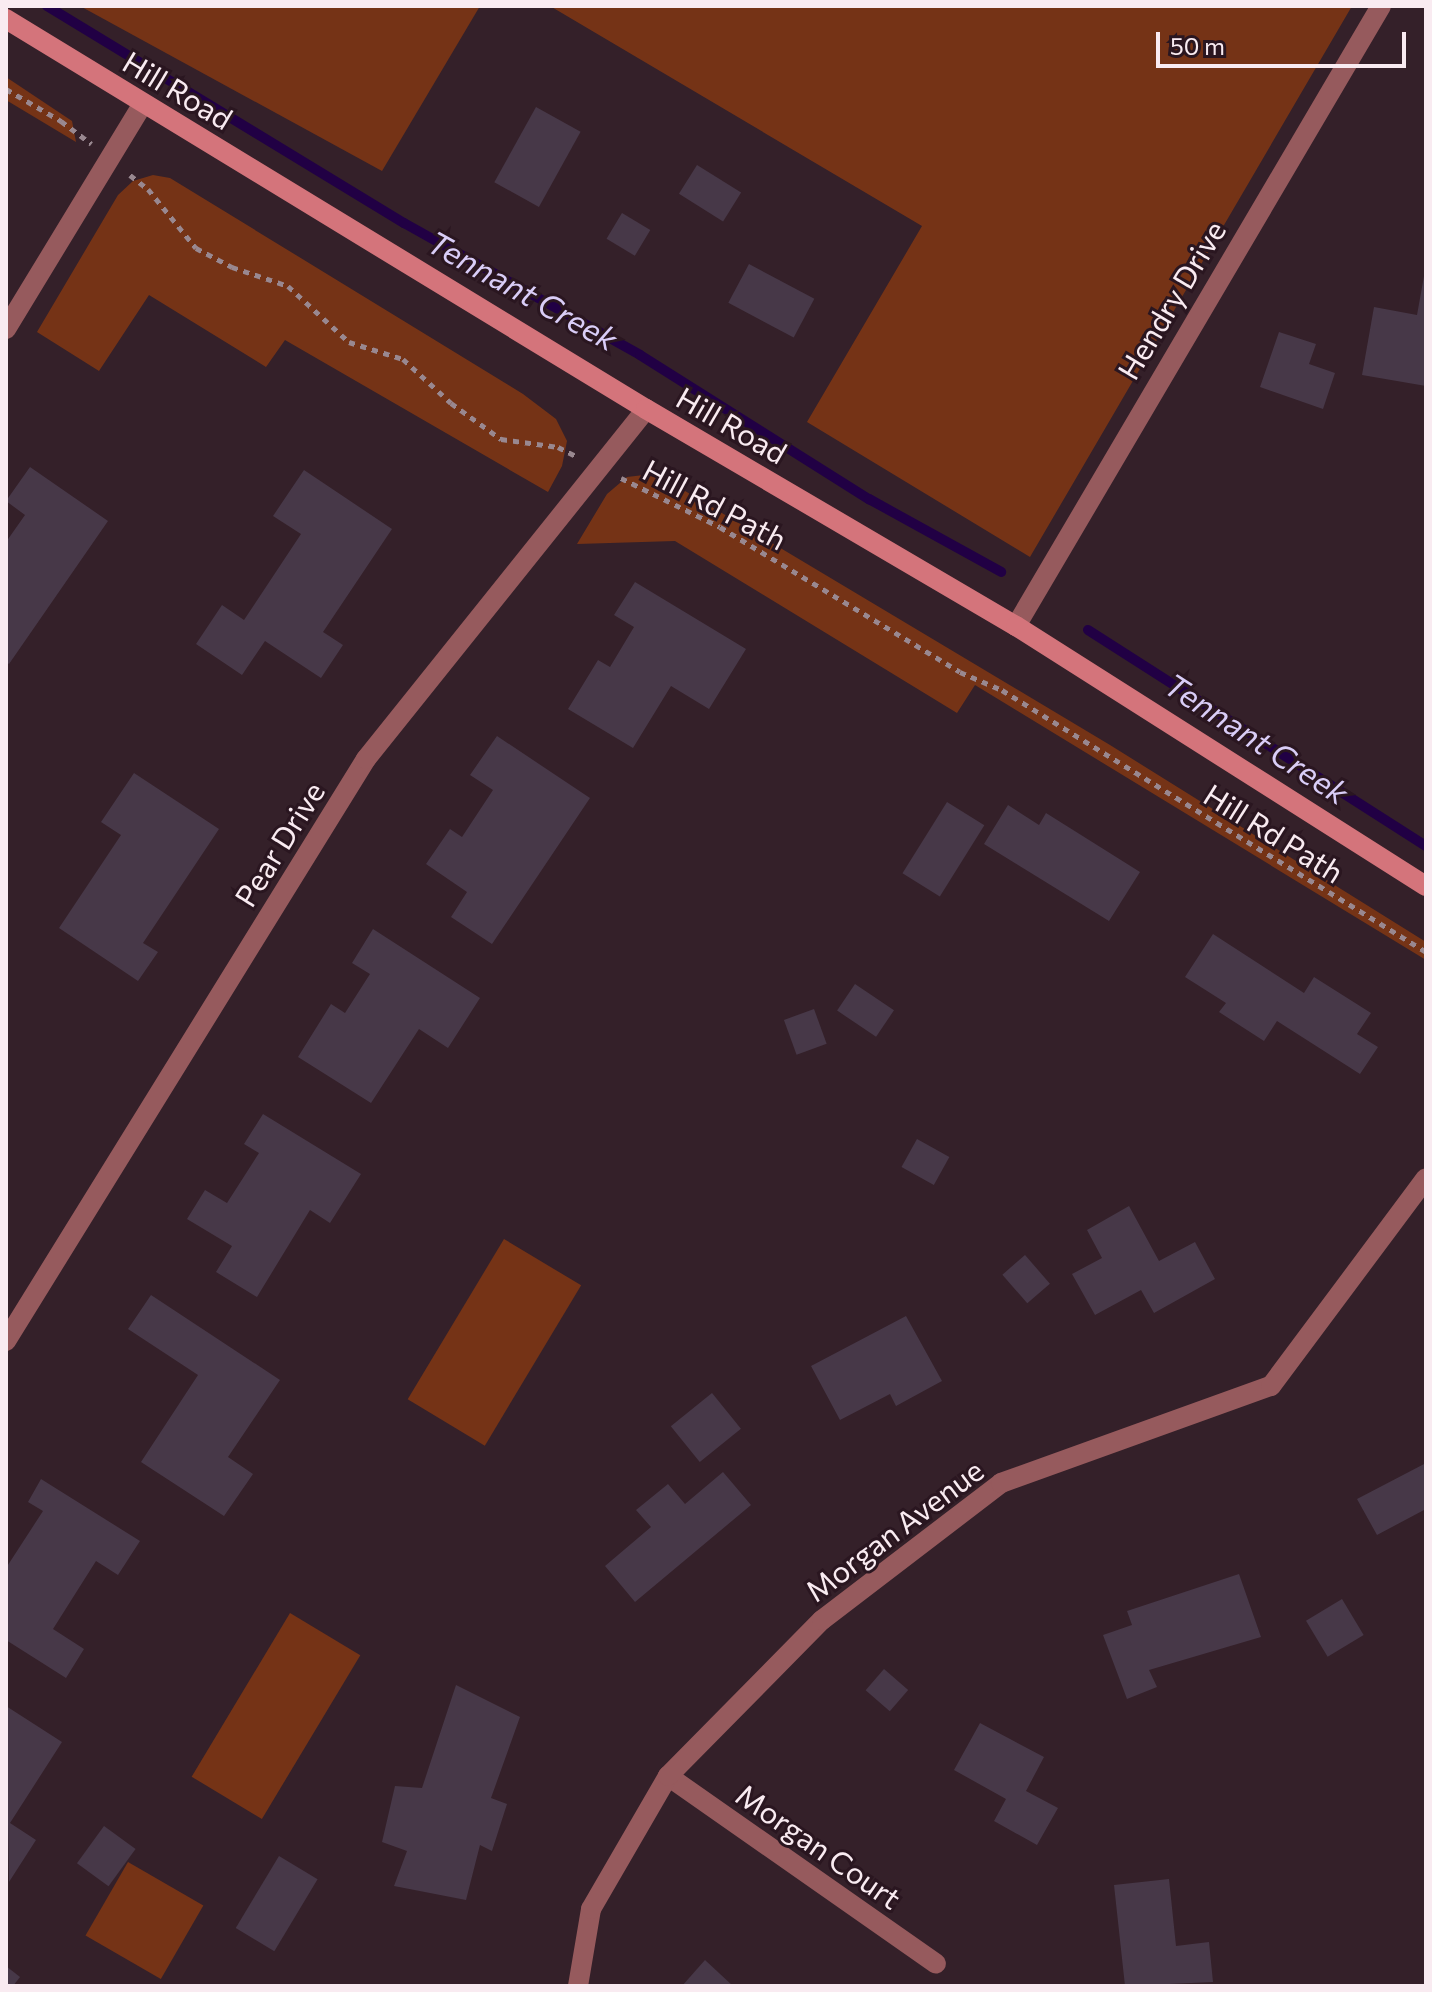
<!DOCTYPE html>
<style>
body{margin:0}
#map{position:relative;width:1432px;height:1992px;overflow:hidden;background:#342029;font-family:Commissioner,sans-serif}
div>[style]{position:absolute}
.green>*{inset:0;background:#753316;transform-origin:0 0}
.stream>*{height:10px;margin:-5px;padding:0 5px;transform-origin:5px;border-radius:5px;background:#210044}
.building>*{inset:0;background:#473848;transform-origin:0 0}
.path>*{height:5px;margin-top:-2.5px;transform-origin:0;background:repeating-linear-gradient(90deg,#998890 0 6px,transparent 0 12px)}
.minor>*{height:20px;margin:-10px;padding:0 10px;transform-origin:10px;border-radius:10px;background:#965a5d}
.secondary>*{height:20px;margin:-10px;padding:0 10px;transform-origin:10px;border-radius:10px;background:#d4747b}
span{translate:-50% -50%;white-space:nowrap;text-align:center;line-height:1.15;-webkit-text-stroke:6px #2a1620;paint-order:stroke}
.street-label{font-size:30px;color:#f9ebf1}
.water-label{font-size:32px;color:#d9cdf7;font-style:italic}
.frame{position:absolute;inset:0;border:8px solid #f9ebf1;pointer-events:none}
.scale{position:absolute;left:1156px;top:32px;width:250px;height:36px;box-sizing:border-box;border:4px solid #f9ebf1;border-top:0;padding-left:10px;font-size:24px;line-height:28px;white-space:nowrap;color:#f9ebf1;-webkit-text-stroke:6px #2a1620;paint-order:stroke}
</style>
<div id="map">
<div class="green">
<i style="clip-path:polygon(80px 6px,480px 6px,382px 171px)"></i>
<i style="clip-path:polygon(550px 6px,1352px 6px,1030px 557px,807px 422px,922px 226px)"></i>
<i style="clip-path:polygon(6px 77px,72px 121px,76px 142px,6px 100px)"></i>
<i style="clip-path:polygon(153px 175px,170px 178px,523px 394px,556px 419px,567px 441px,562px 466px,548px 492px,285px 340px,266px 367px,149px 295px,99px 371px,37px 332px,118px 195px,133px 181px)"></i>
<i style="clip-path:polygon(644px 475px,665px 479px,1110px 745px,1426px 942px,1426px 960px,975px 685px,957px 713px,675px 541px,577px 544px,607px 494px,627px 477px)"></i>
<i style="left:504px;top:1239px;width:90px;height:187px;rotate:31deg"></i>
<i style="left:290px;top:1613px;width:82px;height:191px;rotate:31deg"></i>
<i style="left:128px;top:1862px;width:87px;height:85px;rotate:30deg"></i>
</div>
<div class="stream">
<i style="left:47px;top:6px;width:418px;rotate:31.3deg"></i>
<i style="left:404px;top:223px;width:270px;rotate:29.2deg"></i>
<i style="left:640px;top:355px;width:271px;rotate:32.2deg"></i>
<i style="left:869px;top:499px;width:151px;rotate:28.9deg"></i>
<i style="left:1088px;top:630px;width:401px;rotate:32.6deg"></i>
</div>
<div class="building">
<i style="left:536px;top:107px;width:51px;height:86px;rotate:29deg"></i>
<i style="left:697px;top:165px;width:52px;height:34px;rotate:32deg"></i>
<i style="left:622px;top:213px;width:33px;height:30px;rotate:31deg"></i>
<i style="left:749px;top:264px;width:74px;height:44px;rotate:28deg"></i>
<i style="clip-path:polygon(1424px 276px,1426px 386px,1362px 375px,1374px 307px,1417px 315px)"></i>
<i style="clip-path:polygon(1279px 332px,1316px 344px,1309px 364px,1335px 373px,1323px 409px,1260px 387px)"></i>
<i style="clip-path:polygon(30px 467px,108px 521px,9px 664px,6px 662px,6px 542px,25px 515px,6px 501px)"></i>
<i style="clip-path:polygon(304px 470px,392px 529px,323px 632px,343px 645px,321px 678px,265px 641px,242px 675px,196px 644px,222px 605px,244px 620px,301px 534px,273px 516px)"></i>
<i style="clip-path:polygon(635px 582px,746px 649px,709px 709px,671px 686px,633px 748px,568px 709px,598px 660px,610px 667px,634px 627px,614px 615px)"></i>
<i style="clip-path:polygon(497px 736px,590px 798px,492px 944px,451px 917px,467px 892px,426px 864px,450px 829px,462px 837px,493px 790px,470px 775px)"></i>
<i style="clip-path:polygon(134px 773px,219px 829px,143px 943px,158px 952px,138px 981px,59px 928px,121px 835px,101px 822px)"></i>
<i style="left:947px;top:802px;width:44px;height:84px;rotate:32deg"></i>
<i style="clip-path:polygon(1008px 805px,1039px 825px,1046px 813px,1140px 872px,1109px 921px,984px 844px)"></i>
<i style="clip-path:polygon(373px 929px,480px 998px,448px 1048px,419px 1029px,371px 1103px,298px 1057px,331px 1004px,345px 1013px,370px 974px,352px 963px)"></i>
<i style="clip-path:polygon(1213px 934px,1304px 993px,1314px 977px,1371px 1013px,1357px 1034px,1378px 1047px,1360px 1074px,1277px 1021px,1264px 1041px,1219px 1012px,1226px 1003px,1185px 977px)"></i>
<i style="left:855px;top:984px;width:47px;height:32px;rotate:34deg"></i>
<i style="left:814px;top:1009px;width:37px;height:32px;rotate:70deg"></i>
<i style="clip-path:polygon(263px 1114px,361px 1174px,330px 1223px,310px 1210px,257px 1297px,216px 1272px,232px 1246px,187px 1219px,205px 1190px,227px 1203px,259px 1153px,244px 1144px)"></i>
<i style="left:917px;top:1139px;width:37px;height:32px;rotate:29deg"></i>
<i style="clip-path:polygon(1129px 1206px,1159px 1261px,1195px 1242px,1215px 1279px,1154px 1313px,1141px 1290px,1095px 1315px,1072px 1274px,1102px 1258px,1087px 1230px)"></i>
<i style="left:1025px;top:1255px;width:38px;height:30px;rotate:49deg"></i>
<i style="clip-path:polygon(151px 1295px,280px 1380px,228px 1457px,253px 1474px,224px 1516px,141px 1462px,198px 1375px,128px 1329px)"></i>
<i style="clip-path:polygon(906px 1316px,942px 1381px,896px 1406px,890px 1394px,840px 1420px,811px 1366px)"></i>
<i style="left:712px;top:1393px;width:46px;height:53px;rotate:51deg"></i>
<i style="clip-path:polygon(1426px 1463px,1426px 1514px,1424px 1510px,1377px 1535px,1357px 1499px)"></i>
<i style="clip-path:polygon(723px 1472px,751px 1505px,635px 1602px,605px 1566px,651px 1527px,636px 1510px,668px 1484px,685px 1504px)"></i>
<i style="clip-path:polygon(41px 1479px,140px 1541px,118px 1575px,96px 1561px,53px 1629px,84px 1649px,66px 1678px,6px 1640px,6px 1568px,43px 1511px,28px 1502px)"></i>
<i style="clip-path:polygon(1239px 1574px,1261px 1637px,1149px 1670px,1157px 1687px,1127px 1699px,1103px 1635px,1132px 1625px,1127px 1611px)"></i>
<i style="left:1342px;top:1599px;width:42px;height:42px;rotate:59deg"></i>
<i style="left:884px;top:1669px;width:32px;height:28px;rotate:41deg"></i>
<i style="clip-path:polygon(456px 1685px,520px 1717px,491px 1798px,507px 1804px,492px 1851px,480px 1845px,466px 1900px,394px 1886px,407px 1851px,382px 1842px,395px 1786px,422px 1788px)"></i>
<i style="clip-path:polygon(6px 1706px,62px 1742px,10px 1823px,36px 1840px,9px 1882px)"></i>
<i style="clip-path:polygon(980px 1723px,1044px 1757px,1026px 1791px,1058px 1808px,1037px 1845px,994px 1821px,1006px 1799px,954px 1770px)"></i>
<i style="left:104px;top:1826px;width:39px;height:46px;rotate:36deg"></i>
<i style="left:279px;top:1856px;width:45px;height:84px;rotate:31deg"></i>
<i style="clip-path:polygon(1169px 1879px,1176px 1946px,1209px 1942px,1213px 1982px,1125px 1986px,1114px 1885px)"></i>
<i style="clip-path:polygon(705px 1960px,733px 1986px,682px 1986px)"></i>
<i style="clip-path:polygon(6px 1966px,20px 1977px,13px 1986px,6px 1986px)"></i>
</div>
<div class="path">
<i style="left:6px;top:89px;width:64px;rotate:30.2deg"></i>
<i style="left:61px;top:121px;width:38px;rotate:37deg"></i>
<i style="left:130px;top:175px;width:23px;rotate:38deg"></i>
<i style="left:148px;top:189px;width:76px;rotate:50.9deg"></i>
<i style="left:196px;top:248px;width:41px;rotate:27.8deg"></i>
<i style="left:232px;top:267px;width:59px;rotate:18.7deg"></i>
<i style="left:288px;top:286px;width:83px;rotate:42.6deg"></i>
<i style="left:349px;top:342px;width:57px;rotate:17.5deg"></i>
<i style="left:403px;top:359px;width:65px;rotate:42.5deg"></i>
<i style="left:451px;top:403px;width:62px;rotate:35.8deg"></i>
<i style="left:501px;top:439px;width:58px;rotate:8deg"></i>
<i style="left:558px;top:447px;width:20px;rotate:27deg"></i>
<i style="left:621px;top:478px;width:110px;rotate:26.3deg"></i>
<i style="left:720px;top:527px;width:280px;rotate:31.1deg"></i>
<i style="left:960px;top:672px;width:46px;rotate:23.2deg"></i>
<i style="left:1002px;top:690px;width:498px;rotate:31.7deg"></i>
</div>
<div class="minor">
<i style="left:6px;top:329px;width:263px;rotate:-58.7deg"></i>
<i style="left:1016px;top:626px;width:719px;rotate:-59.51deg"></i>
<i style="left:6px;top:1341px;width:684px;rotate:-58.26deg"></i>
<i style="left:366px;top:759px;width:448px;rotate:-51.3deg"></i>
<i style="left:668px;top:1776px;width:327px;rotate:35deg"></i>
<i style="left:578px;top:1986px;width:78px;rotate:-80.4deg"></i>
<i style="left:591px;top:1909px;width:154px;rotate:-59.9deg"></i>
<i style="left:668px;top:1776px;width:219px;rotate:-45.4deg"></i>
<i style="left:822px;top:1620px;width:225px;rotate:-37.4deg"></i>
<i style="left:1001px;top:1483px;width:287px;rotate:-19.8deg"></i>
<i style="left:1271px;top:1386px;width:259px;rotate:-53.3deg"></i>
</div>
<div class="secondary">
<i style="left:6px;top:19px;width:749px;rotate:31.36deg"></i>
<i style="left:646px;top:409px;width:429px;rotate:30.4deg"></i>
<i style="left:1016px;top:626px;width:485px;rotate:32.4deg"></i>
</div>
<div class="street-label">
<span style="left:178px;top:90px;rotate:31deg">Hill Road</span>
<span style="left:1171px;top:300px;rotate:-59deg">Hendry Drive</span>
<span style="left:732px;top:425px;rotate:30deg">Hill Road</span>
<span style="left:715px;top:504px;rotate:28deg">Hill Rd Path</span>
<span style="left:1274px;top:833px;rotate:32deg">Hill Rd Path</span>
<span style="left:279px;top:844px;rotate:-58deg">Pear Drive</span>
<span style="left:894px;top:1530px;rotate:-37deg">Morgan Avenue</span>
<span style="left:819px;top:1846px;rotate:35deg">Morgan Court</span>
</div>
<div class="water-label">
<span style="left:523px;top:290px;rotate:29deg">Tennant Creek</span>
<span style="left:1257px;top:738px;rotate:33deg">Tennant Creek</span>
</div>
<div class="frame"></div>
<div class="scale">50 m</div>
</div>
